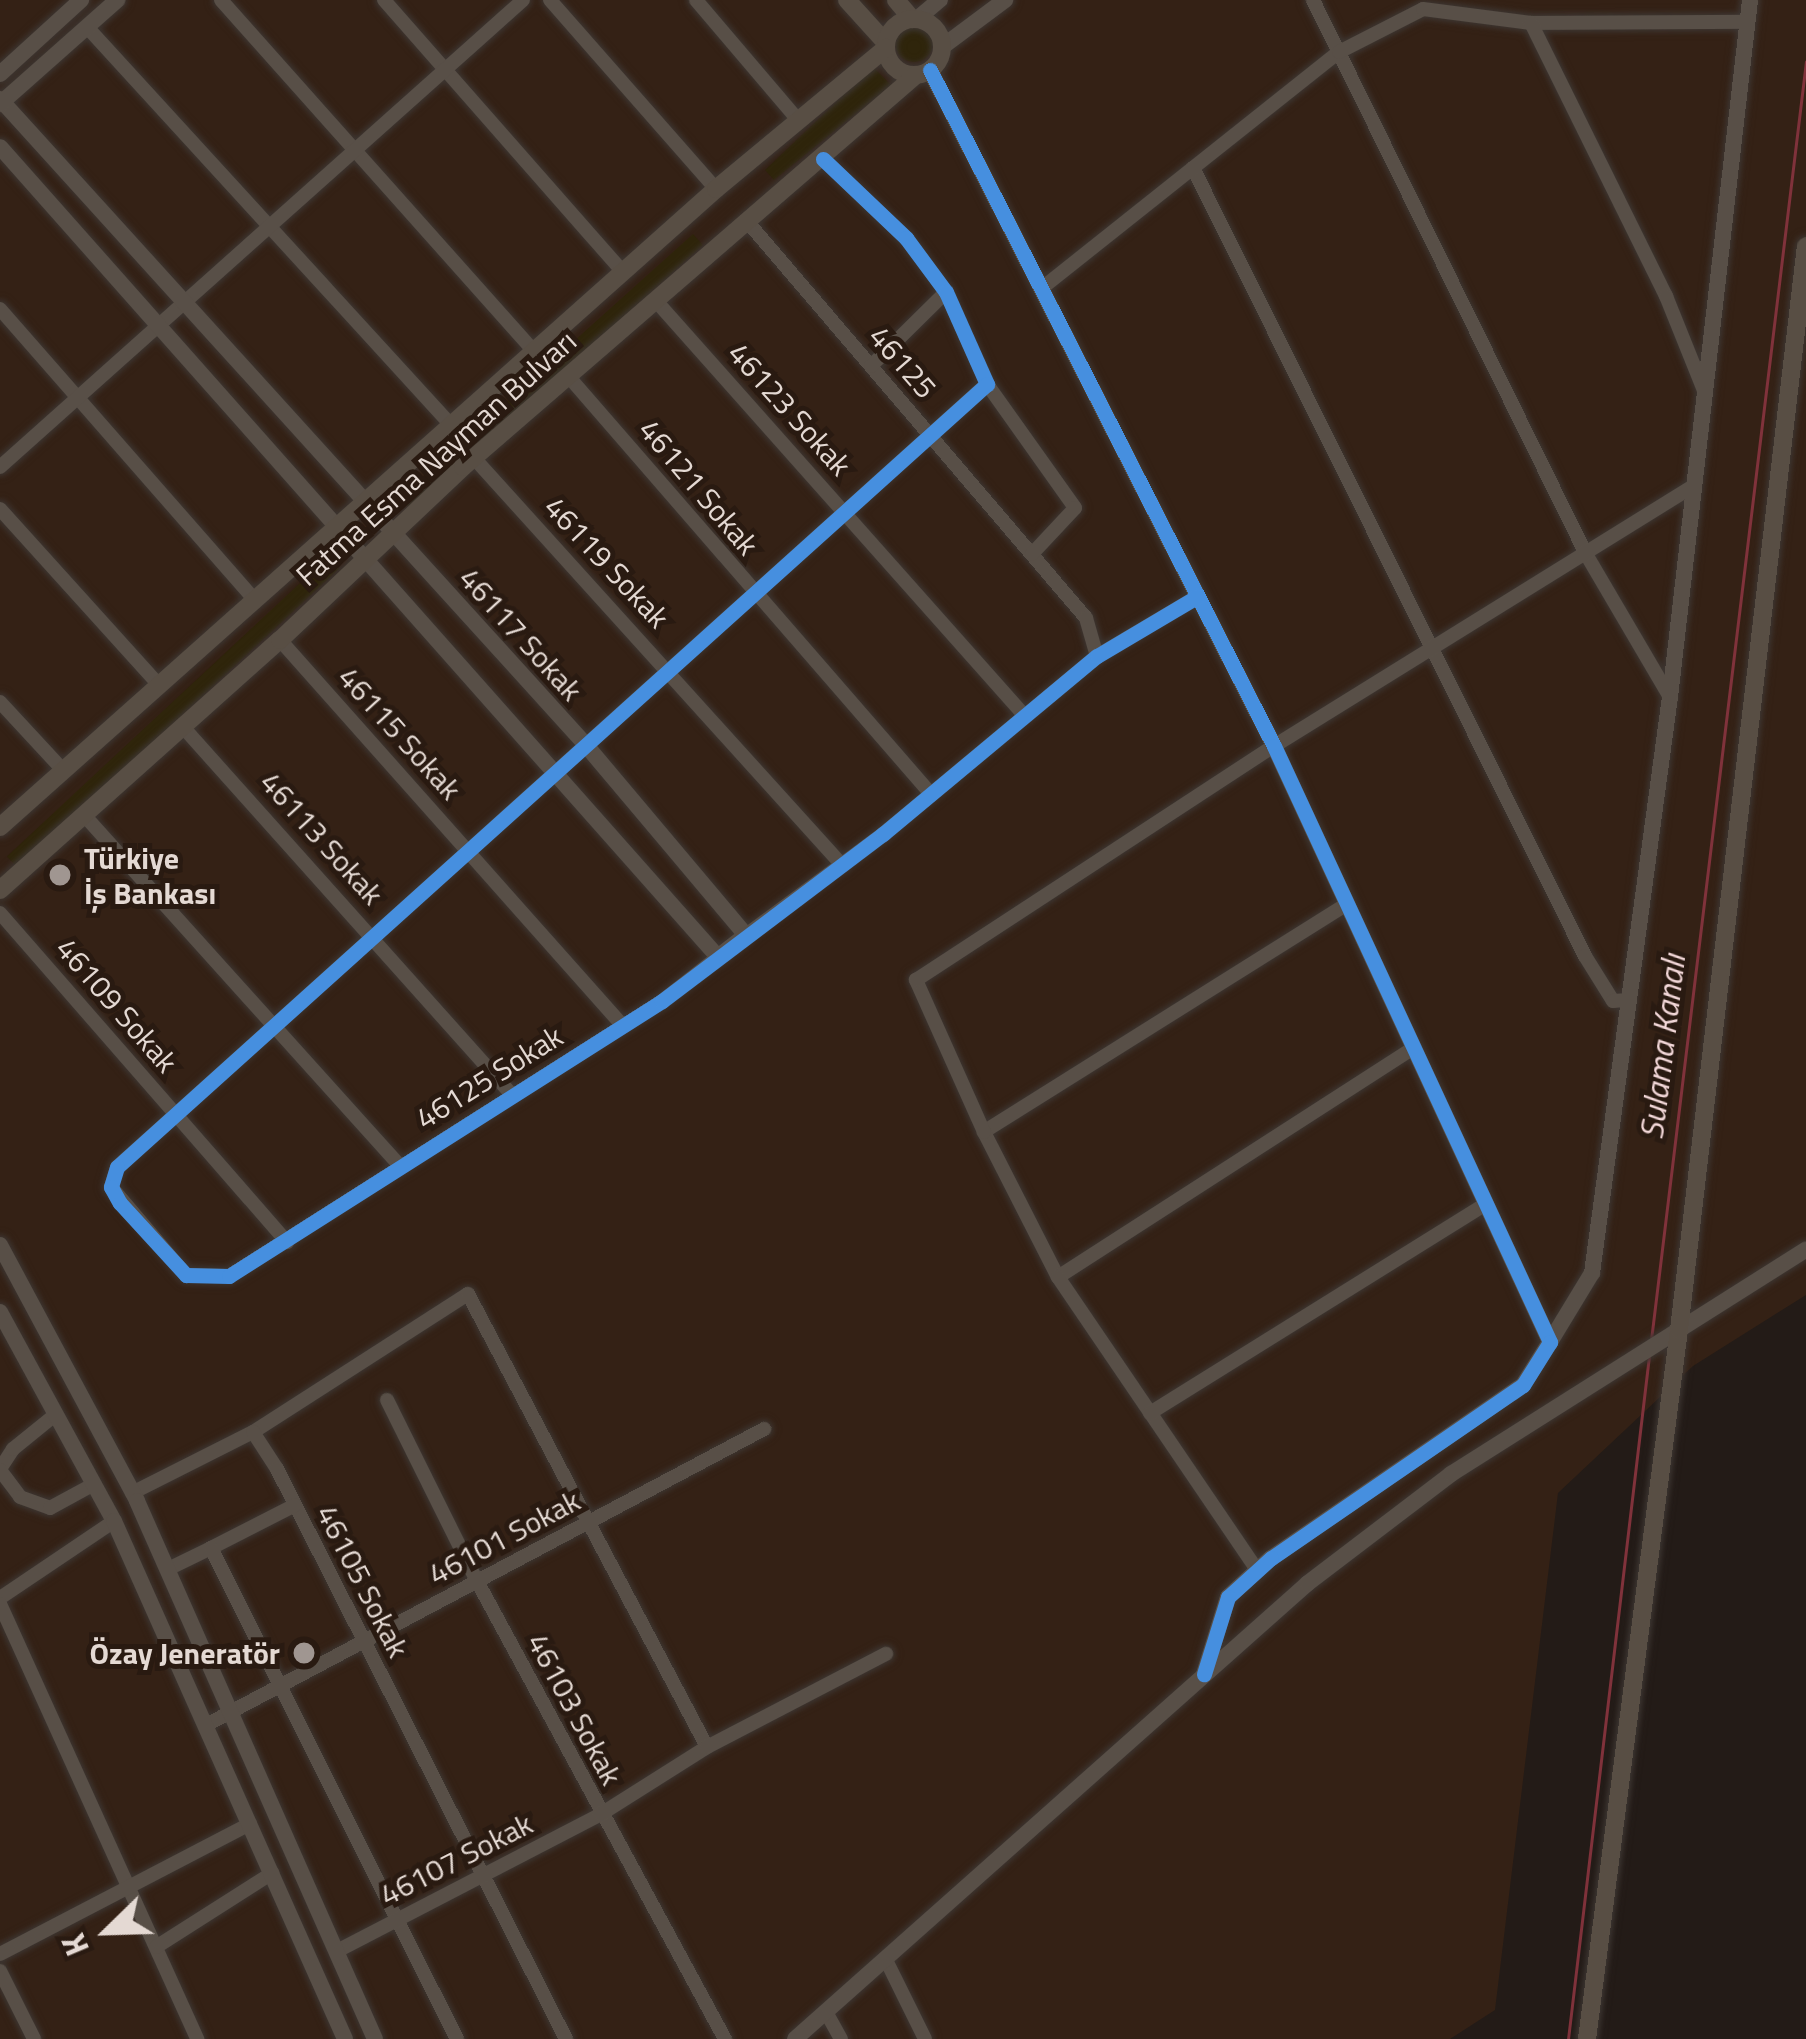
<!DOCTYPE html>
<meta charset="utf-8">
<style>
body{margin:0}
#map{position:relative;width:1806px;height:2039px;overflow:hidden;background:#231b17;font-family:"Titillium Web",sans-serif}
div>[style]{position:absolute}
.built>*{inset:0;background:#342115}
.green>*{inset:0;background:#2f250b;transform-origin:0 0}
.round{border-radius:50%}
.stream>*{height:3px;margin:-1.5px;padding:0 1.5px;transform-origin:1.5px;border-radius:1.5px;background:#80323b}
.roads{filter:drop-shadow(0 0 3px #3d3632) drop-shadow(0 0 3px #3d3632)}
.minor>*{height:14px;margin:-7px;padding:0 7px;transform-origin:7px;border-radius:7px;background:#584f47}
.tertiary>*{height:16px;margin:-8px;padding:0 8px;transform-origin:8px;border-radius:8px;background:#584f47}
.secondary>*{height:18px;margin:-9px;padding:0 9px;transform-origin:9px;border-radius:9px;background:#584e44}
.secondary>.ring{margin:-9px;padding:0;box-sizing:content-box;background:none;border:18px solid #584e44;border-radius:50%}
.cycleway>*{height:15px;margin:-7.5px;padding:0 7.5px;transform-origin:7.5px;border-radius:7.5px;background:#468fdf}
.dots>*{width:33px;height:33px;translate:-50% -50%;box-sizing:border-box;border:6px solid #291a11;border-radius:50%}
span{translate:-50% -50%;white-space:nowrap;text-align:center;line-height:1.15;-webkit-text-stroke:10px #291a11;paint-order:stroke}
.street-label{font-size:30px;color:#e4d9d3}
.poi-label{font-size:30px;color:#e4d9d3;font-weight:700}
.left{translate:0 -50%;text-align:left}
.right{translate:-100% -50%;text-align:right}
.water-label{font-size:33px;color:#f3d8d9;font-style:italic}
.north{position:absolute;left:48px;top:1871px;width:120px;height:120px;-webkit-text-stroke:9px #291a11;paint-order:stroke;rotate:247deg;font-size:33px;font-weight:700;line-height:48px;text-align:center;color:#e4d9d3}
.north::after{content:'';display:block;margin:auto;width:42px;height:54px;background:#e4d9d3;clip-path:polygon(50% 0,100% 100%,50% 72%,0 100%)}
</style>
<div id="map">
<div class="built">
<i style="clip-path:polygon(0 0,1806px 0,1806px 1295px,1693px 1366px,1558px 1493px,1495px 2010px,1450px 2039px,0 2039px)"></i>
</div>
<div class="green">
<i class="round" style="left:895px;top:24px;width:38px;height:38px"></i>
<i style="clip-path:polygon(873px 67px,891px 85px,774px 180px,765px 170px)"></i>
<i style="left:693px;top:234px;width:15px;height:394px;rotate:48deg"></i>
<i style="left:328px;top:557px;width:16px;height:439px;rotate:47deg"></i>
</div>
<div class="stream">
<i style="left:1651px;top:1340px;width:1288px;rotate:-83.09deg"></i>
<i style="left:1568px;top:2039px;width:688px;rotate:-83.24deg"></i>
</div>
<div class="roads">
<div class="minor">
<i style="left:221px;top:0;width:470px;rotate:48.3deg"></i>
<i style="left:384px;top:0;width:362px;rotate:48.7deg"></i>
<i style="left:550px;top:0;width:252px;rotate:48.7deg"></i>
<i style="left:696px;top:0;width:159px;rotate:49.6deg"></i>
<i style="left:1313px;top:0;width:618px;rotate:63.77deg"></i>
<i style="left:1586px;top:554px;width:166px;rotate:59.6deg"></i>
<i style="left:1531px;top:23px;width:217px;rotate:-0.3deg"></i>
<i style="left:87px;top:27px;width:539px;rotate:47.55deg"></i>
<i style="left:1193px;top:168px;width:880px;rotate:63.55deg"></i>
<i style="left:1585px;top:956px;width:53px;rotate:58.1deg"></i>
<i style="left:1613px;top:1001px;width:16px;rotate:-4deg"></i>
<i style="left:746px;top:220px;width:523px;rotate:49.49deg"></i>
<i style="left:1086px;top:618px;width:40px;rotate:74deg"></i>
<i style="left:1042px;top:288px;width:379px;rotate:-38.5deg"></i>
<i style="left:1339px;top:52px;width:94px;rotate:-27.1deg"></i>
<i style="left:1423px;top:9px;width:109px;rotate:7.4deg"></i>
<i style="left:1531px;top:23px;width:305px;rotate:63.7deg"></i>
<i style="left:1666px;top:296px;width:105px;rotate:68.1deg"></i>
<i style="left:657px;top:302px;width:553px;rotate:48.38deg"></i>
<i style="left:0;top:309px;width:387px;rotate:48.8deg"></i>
<i style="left:871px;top:366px;width:105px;rotate:-44.6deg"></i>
<i style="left:569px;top:377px;width:552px;rotate:49.04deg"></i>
<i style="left:987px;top:384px;width:152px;rotate:54.6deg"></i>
<i style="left:1075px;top:508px;width:63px;rotate:133.1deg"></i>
<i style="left:474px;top:458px;width:549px;rotate:47.88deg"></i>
<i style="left:0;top:467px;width:701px;rotate:-41.76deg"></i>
<i style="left:0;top:509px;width:237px;rotate:47.9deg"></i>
<i style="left:280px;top:640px;width:515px;rotate:48.38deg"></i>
<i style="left:0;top:702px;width:94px;rotate:47.2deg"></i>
<i style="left:183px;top:727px;width:495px;rotate:48.2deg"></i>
<i style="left:84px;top:815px;width:469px;rotate:48deg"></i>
<i style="left:1347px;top:904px;width:429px;rotate:147.9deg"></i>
<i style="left:984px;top:1132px;width:163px;rotate:63deg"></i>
<i style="left:1058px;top:1277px;width:423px;rotate:-32.8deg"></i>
<i style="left:0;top:913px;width:437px;rotate:48.9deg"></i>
<i style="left:746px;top:935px;width:170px;rotate:-36.4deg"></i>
<i style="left:883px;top:834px;width:278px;rotate:-39.8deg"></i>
<i style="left:1097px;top:656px;width:117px;rotate:-30.7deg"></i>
<i style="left:718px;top:957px;width:71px;rotate:141.8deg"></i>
<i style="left:662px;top:1001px;width:513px;rotate:147.58deg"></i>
<i style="left:229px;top:1276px;width:43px;rotate:-178.7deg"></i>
<i style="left:186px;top:1275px;width:116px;rotate:-130.4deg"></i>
<i style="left:111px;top:1187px;width:21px;rotate:-73deg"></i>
<i style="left:117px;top:1167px;width:1170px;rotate:-41.99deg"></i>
<i style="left:987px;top:384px;width:101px;rotate:-114deg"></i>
<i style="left:946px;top:292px;width:67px;rotate:-126.5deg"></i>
<i style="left:906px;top:238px;width:115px;rotate:-136.4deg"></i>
<i style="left:984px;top:1132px;width:167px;rotate:-114.1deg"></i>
<i style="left:916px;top:980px;width:428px;rotate:-33.2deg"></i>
<i style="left:1274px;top:746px;width:494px;rotate:-31.8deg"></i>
<i style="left:1058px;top:1277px;width:354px;rotate:55.8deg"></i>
<i style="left:387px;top:1400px;width:202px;rotate:63.6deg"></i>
<i style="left:477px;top:1581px;width:521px;rotate:61.57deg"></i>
<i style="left:1150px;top:1413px;width:396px;rotate:-31.9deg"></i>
<i style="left:253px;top:1432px;width:255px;rotate:-32.7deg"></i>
<i style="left:468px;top:1294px;width:512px;rotate:62.18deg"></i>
<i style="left:0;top:1469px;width:24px;rotate:-57deg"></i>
<i style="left:13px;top:1449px;width:55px;rotate:-39.1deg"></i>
<i style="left:0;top:1470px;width:34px;rotate:53deg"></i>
<i style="left:20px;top:1497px;width:32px;rotate:20deg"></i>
<i style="left:50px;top:1508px;width:50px;rotate:-28.6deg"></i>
<i style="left:132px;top:1493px;width:136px;rotate:-26.8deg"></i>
<i style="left:253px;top:1432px;width:44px;rotate:57deg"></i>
<i style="left:277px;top:1469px;width:639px;rotate:63.11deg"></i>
<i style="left:211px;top:1548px;width:94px;rotate:-27.1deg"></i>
<i style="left:168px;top:1569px;width:48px;rotate:-26deg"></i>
<i style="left:211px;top:1548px;width:549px;rotate:63.39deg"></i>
<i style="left:0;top:1598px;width:138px;rotate:-34deg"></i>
<i style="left:0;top:1604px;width:478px;rotate:65.6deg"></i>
<i style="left:206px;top:1725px;width:632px;rotate:-27.94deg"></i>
<i style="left:156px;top:1947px;width:138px;rotate:-32.5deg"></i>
<i style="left:337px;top:1951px;width:297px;rotate:-27.4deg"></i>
<i style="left:601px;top:1814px;width:125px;rotate:-32.3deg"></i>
<i style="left:707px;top:1747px;width:202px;rotate:-27.5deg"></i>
<i style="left:0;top:1954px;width:282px;rotate:-27.5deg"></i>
<i style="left:886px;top:1960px;width:88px;rotate:63.7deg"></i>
<i style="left:0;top:1971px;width:76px;rotate:63.4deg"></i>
<i style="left:826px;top:2012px;width:31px;rotate:61deg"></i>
</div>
<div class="tertiary">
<i style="left:917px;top:19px;width:30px;rotate:-40deg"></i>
<i style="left:942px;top:47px;width:79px;rotate:-36.7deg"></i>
<i style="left:930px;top:70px;width:758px;rotate:63.03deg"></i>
<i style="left:1274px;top:746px;width:657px;rotate:65.15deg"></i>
<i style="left:1550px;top:1342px;width:51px;rotate:122.1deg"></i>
<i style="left:1523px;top:1385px;width:306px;rotate:145.5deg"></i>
<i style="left:1271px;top:1558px;width:58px;rotate:137.8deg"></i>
<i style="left:1228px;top:1597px;width:81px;rotate:107.3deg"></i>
<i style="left:0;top:74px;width:110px;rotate:-42.4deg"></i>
<i style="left:0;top:99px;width:871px;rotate:47.79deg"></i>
<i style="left:585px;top:744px;width:250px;rotate:49.9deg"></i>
<i style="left:746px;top:935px;width:36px;rotate:142deg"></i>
<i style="left:718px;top:957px;width:1082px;rotate:-131.55deg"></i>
<i style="left:0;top:104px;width:157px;rotate:-41.6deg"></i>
<i style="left:0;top:1245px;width:290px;rotate:61.8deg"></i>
<i style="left:137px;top:1501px;width:588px;rotate:66.14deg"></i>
<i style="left:0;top:1312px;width:238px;rotate:61.4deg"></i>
<i style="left:114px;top:1521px;width:567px;rotate:65.97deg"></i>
<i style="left:1550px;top:1342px;width:81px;rotate:-58.7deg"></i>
<i style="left:1592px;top:1273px;width:581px;rotate:-82.29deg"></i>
<i style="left:1670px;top:697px;width:702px;rotate:-83.45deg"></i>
<i style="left:795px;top:2039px;width:686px;rotate:-41.63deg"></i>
<i style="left:1308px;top:1583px;width:180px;rotate:-37.3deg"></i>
<i style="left:1451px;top:1474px;width:420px;rotate:-32.3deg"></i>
</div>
<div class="secondary">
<i style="left:847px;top:0;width:58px;rotate:47.8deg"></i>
<i style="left:896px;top:0;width:25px;rotate:50deg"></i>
<i class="ring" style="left:886px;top:19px;width:38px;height:38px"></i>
<i style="left:0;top:827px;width:959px;rotate:-41.7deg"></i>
<i style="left:716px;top:189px;width:221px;rotate:-39.7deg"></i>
<i style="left:0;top:890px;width:375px;rotate:-41.8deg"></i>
<i style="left:280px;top:640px;width:252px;rotate:-43.4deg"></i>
<i style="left:463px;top:467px;width:599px;rotate:-40.87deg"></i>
<i style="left:1587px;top:2039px;width:715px;rotate:-82.61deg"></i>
<i style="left:1679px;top:1330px;width:1091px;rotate:-83.32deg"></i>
</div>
</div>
<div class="cycleway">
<i style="left:930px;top:70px;width:758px;rotate:63.03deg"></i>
<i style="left:1274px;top:746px;width:657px;rotate:65.15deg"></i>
<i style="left:1550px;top:1342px;width:51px;rotate:122.1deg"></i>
<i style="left:1523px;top:1385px;width:306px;rotate:145.5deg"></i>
<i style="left:1271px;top:1558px;width:58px;rotate:137.8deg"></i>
<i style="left:1228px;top:1597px;width:81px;rotate:107.3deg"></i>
<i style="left:823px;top:159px;width:115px;rotate:43.6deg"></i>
<i style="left:906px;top:238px;width:67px;rotate:53.5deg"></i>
<i style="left:946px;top:292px;width:101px;rotate:66deg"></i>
<i style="left:987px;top:384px;width:1170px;rotate:138.01deg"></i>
<i style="left:117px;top:1167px;width:21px;rotate:107deg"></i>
<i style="left:111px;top:1187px;width:18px;rotate:61deg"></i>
<i style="left:120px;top:1203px;width:98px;rotate:47.5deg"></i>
<i style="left:186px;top:1275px;width:43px;rotate:1.3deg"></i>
<i style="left:229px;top:1276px;width:513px;rotate:-32.42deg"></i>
<i style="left:662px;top:1001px;width:277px;rotate:-37.1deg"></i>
<i style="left:883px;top:834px;width:278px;rotate:-39.8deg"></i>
<i style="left:1097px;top:656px;width:117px;rotate:-30.7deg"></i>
</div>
<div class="dots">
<i style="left:60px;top:875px;background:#a09691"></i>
<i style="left:304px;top:1653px;background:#a09691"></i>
</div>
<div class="street-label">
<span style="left:903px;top:362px;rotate:49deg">46125</span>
<span style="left:790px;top:409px;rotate:48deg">46123 Sokak</span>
<span style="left:436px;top:458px;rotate:-42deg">Fatma Esma Nayman Bulvarı</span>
<span style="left:699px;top:487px;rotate:50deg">46121 Sokak</span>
<span style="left:607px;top:562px;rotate:47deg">46119 Sokak</span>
<span style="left:521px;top:634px;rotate:48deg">46117 Sokak</span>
<span style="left:400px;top:733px;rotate:48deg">46115 Sokak</span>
<span style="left:322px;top:838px;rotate:48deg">46113 Sokak</span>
<span style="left:117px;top:1005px;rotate:49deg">46109 Sokak</span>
<span style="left:489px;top:1077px;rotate:-32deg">46125 Sokak</span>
<span style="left:504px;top:1537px;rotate:-28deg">46101 Sokak</span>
<span style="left:363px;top:1581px;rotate:63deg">46105 Sokak</span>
<span style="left:575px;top:1709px;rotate:62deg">46103 Sokak</span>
<span style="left:456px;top:1859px;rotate:-27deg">46107 Sokak</span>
</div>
<div class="poi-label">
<span class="left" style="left:84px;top:875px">Türkiye<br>İş Bankası</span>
<span class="right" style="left:280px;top:1653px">Özay Jeneratör</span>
</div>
<div class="water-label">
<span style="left:1663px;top:1047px;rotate:-83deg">Sulama Kanalı</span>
</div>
<div class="north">K</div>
</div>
